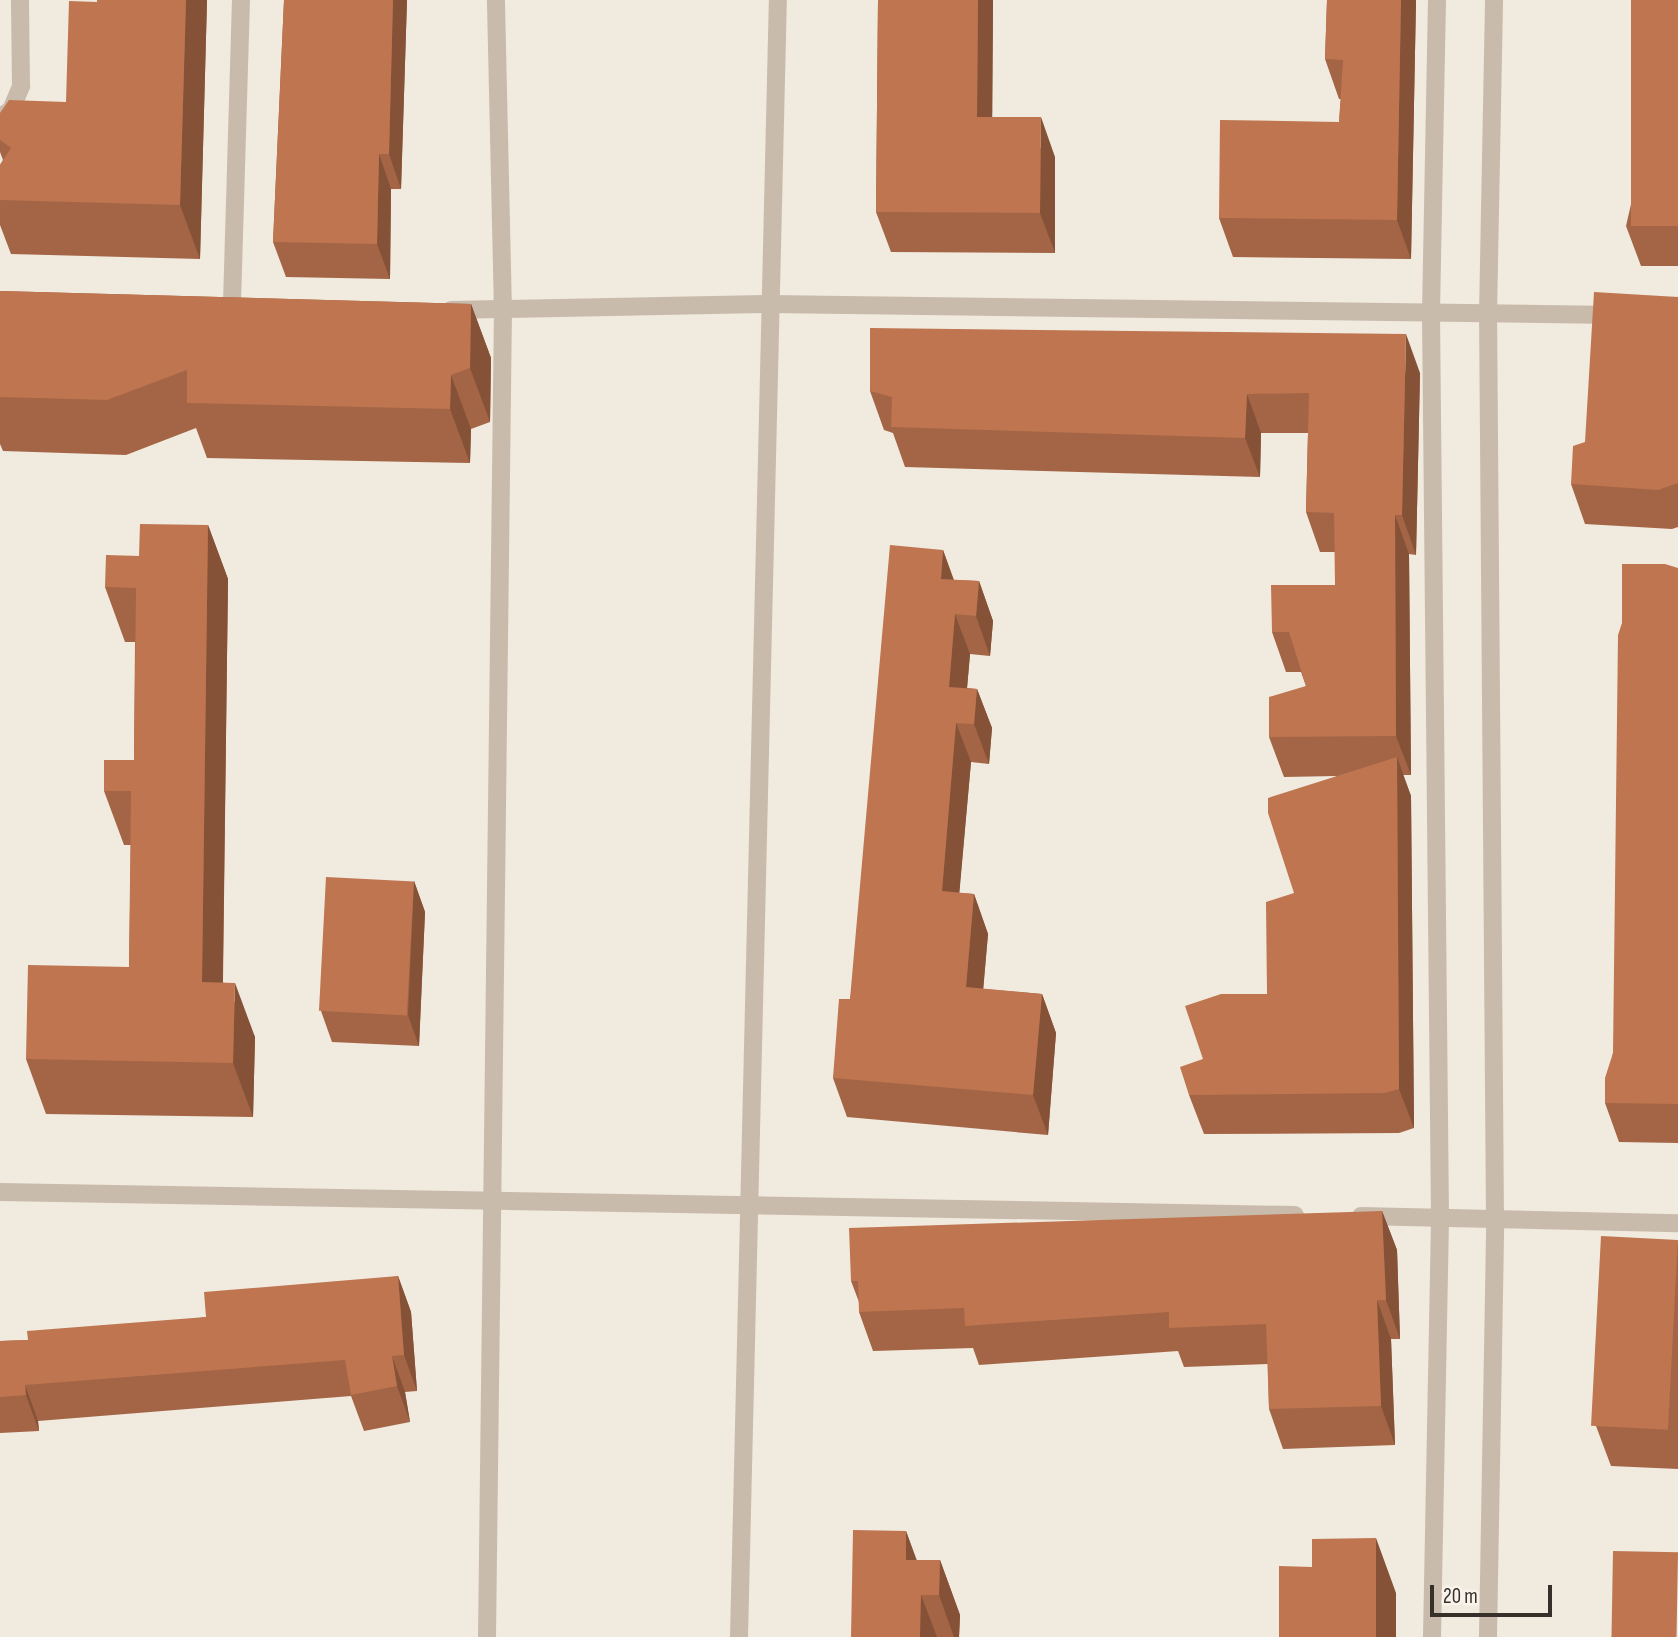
<!DOCTYPE html>
<style>
body{margin:0}
#map{position:relative;width:1678px;height:1637px;overflow:hidden;background:#f1eadf;font-family:"Sofia Sans Condensed",sans-serif}
div>[style]{position:absolute}
.minor>*{height:18px;margin:-9px;padding:0 9px;transform-origin:9px;border-radius:9px;background:#c9bbab}
.wall>*{inset:0;background:#a36545}
.shaded-wall>*{inset:0;background:#855238}
.building>*{inset:0;background:#be7550;transform-origin:0 0}
span{translate:-50% -50%;white-space:nowrap;text-align:center;line-height:1.15;-webkit-text-stroke:6px #f9f4eb;paint-order:stroke}
.scale{position:absolute;left:1430px;top:1585px;width:122px;height:32px;box-sizing:border-box;border:4px solid #372f2a;border-top:0;padding-left:9px;font-size:21px;line-height:24px;white-space:nowrap;color:#372f2a;-webkit-text-stroke:5px #f9f4eb;paint-order:stroke}
</style>
<div id="map">
<div class="minor">
<i style="left:0;top:117px;width:13px;rotate:-32deg"></i>
<i style="left:11px;top:110px;width:26px;rotate:-67deg"></i>
<i style="left:21px;top:86px;width:86px;rotate:-90.7deg"></i>
<i style="left:232px;top:303px;width:303px;rotate:-88.3deg"></i>
<i style="left:451px;top:310px;width:319px;rotate:-1.1deg"></i>
<i style="left:770px;top:304px;width:847px;rotate:0.74deg"></i>
<i style="left:0;top:1192px;width:1295px;rotate:1.02deg"></i>
<i style="left:1361px;top:1216px;width:317px;rotate:1.3deg"></i>
<i style="left:487px;top:1637px;width:1325px;rotate:-89.31deg"></i>
<i style="left:503px;top:312px;width:312px;rotate:-91.3deg"></i>
<i style="left:739px;top:1637px;width:1637px;rotate:-88.64deg"></i>
<i style="left:1432px;top:1637px;width:419px;rotate:-88.9deg"></i>
<i style="left:1440px;top:1218px;width:906px;rotate:-90.57deg"></i>
<i style="left:1431px;top:312px;width:312px;rotate:-88.9deg"></i>
<i style="left:1488px;top:1637px;width:418px;rotate:-89deg"></i>
<i style="left:1495px;top:1219px;width:904px;rotate:-90.44deg"></i>
<i style="left:1488px;top:315px;width:315px;rotate:-88.9deg"></i>
</div>
<div class="wall">
<i style="clip-path:polygon(207px 0,200px 259px,11px 254px,0 225px,0 165px,3px 160px,0 152px,0 113px,66px 102px,97px 2px)"></i>
<i style="clip-path:polygon(284px 0,407px 0,401px 189px,391px 189px,390px 279px,286px 277px,273px 242px)"></i>
<i style="clip-path:polygon(878px 0,993px 0,992px 117px,1055px 157px,1055px 253px,891px 252px,876px 212px)"></i>
<i style="clip-path:polygon(1327px 0,1416px 0,1411px 259px,1233px 257px,1219px 218px,1339px 122px,1341px 99px,1339px 99px,1325px 59px)"></i>
<i style="clip-path:polygon(1678px 0,1678px 266px,1641px 266px,1626px 226px)"></i>
<i style="clip-path:polygon(0 291px,471px 304px,491px 358px,490px 422px,471px 429px,470px 463px,207px 458px,196px 428px,126px 455px,3px 451px,0 444px)"></i>
<i style="clip-path:polygon(1678px 297px,1678px 527px,1672px 529px,1585px 524px,1571px 484px,1585px 442px)"></i>
<i style="clip-path:polygon(1420px 373px,1416px 555px,1409px 554px,1411px 775px,1403px 775px,1411px 796px,1414px 1128px,1399px 1133px,1204px 1134px,1189px 1095px,1203px 1059px,1267px 994px,1294px 893px,1336px 776px,1284px 777px,1269px 737px,1306px 686px,1301px 672px,1286px 672px,1272px 632px,1335px 585px,1335px 552px,1320px 552px,1306px 512px,1308px 433px,1261px 433px,1260px 477px,905px 467px,893px 433px,884px 430px,870px 391px)"></i>
<i style="clip-path:polygon(208px 525px,228px 579px,223px 982px,255px 1037px,253px 1117px,46px 1114px,26px 1059px,129px 967px,131px 845px,124px 845px,104px 791px,134px 760px,135px 642px,125px 642px,105px 587px,139px 556px)"></i>
<i style="clip-path:polygon(943px 550px,954px 580px,979px 581px,993px 621px,990px 656px,970px 654px,967px 688px,977px 689px,992px 728px,989px 764px,971px 762px,959px 893px,974px 894px,988px 934px,983px 989px,1042px 994px,1056px 1033px,1048px 1135px,847px 1117px,833px 1078px,850px 999px)"></i>
<i style="clip-path:polygon(1678px 568px,1678px 1143px,1619px 1142px,1605px 1103px,1613px 1053px)"></i>
<i style="clip-path:polygon(414px 881px,425px 912px,419px 1046px,332px 1042px,321px 1011px)"></i>
<i style="clip-path:polygon(1382px 1211px,1397px 1250px,1400px 1339px,1391px 1339px,1395px 1445px,1283px 1449px,1269px 1409px,1268px 1364px,1184px 1367px,1178px 1351px,979px 1365px,973px 1348px,873px 1351px,859px 1312px,859px 1302px,851px 1281px)"></i>
<i style="clip-path:polygon(1678px 1240px,1678px 1469px,1611px 1466px,1596px 1426px)"></i>
<i style="clip-path:polygon(398px 1276px,411px 1312px,417px 1391px,405px 1392px,410px 1422px,364px 1431px,351px 1396px,38px 1421px,39px 1431px,0 1433px,0 1341px,28px 1340px,206px 1317px)"></i>
<i style="clip-path:polygon(906px 1531px,916px 1560px,940px 1560px,960px 1615px,959px 1637px,851px 1637px)"></i>
</div>
<div class="shaded-wall">
<i style="clip-path:polygon(186px 0,207px 0,200px 259px,180px 205px)"></i>
<i style="clip-path:polygon(393px 0,407px 0,401px 189px,389px 154px)"></i>
<i style="clip-path:polygon(978px 0,993px 0,992px 156px,977px 117px)"></i>
<i style="clip-path:polygon(1401px 0,1416px 0,1411px 259px,1397px 220px)"></i>
<i style="clip-path:polygon(1041px 117px,1055px 157px,1055px 253px,1040px 213px)"></i>
<i style="clip-path:polygon(379px 154px,391px 189px,390px 279px,377px 244px)"></i>
<i style="clip-path:polygon(471px 304px,491px 358px,490px 422px,470px 368px)"></i>
<i style="clip-path:polygon(1406px 334px,1420px 373px,1416px 555px,1402px 515px)"></i>
<i style="clip-path:polygon(451px 375px,471px 429px,470px 463px,450px 409px)"></i>
<i style="clip-path:polygon(1247px 394px,1261px 433px,1260px 477px,1245px 438px)"></i>
<i style="clip-path:polygon(1395px 515px,1409px 554px,1411px 775px,1396px 736px)"></i>
<i style="clip-path:polygon(208px 525px,228px 579px,222px 1037px,202px 982px)"></i>
<i style="clip-path:polygon(943px 550px,957px 590px,941px 579px)"></i>
<i style="clip-path:polygon(979px 581px,993px 621px,990px 656px,976px 616px)"></i>
<i style="clip-path:polygon(955px 614px,970px 654px,964px 723px,949px 687px)"></i>
<i style="clip-path:polygon(977px 689px,992px 728px,989px 764px,974px 724px)"></i>
<i style="clip-path:polygon(956px 723px,971px 762px,956px 931px,942px 891px)"></i>
<i style="clip-path:polygon(1397px 757px,1411px 796px,1414px 1128px,1399px 1089px)"></i>
<i style="clip-path:polygon(414px 881px,425px 912px,419px 1046px,408px 1015px)"></i>
<i style="clip-path:polygon(974px 894px,988px 934px,980px 1027px,966px 987px)"></i>
<i style="clip-path:polygon(235px 983px,255px 1037px,253px 1117px,233px 1063px)"></i>
<i style="clip-path:polygon(1042px 994px,1056px 1033px,1048px 1135px,1033px 1095px)"></i>
<i style="clip-path:polygon(1382px 1211px,1397px 1250px,1400px 1339px,1386px 1300px)"></i>
<i style="clip-path:polygon(398px 1276px,411px 1312px,417px 1391px,404px 1355px)"></i>
<i style="clip-path:polygon(1377px 1300px,1391px 1339px,1395px 1445px,1381px 1406px)"></i>
<i style="clip-path:polygon(392px 1356px,405px 1392px,410px 1422px,397px 1386px)"></i>
<i style="clip-path:polygon(25px 1385px,38px 1421px,39px 1431px,26px 1395px)"></i>
<i style="clip-path:polygon(906px 1531px,926px 1585px,921px 1595px,937px 1637px,920px 1637px,906px 1560px)"></i>
<i style="clip-path:polygon(1376px 1538px,1396px 1593px,1396px 1637px,1376px 1637px)"></i>
<i style="clip-path:polygon(940px 1560px,960px 1615px,959px 1637px,954px 1637px,939px 1595px)"></i>
</div>
<div class="building">
<i style="clip-path:polygon(97px 0,186px 0,180px 205px,0 200px,0 165px,11px 148px,0 140px,0 113px,9px 100px,66px 102px,69px 1px,97px 2px)"></i>
<i style="clip-path:polygon(284px 0,393px 0,389px 154px,379px 154px,377px 244px,273px 242px)"></i>
<i style="clip-path:polygon(878px 0,978px 0,977px 117px,1041px 117px,1040px 213px,876px 212px)"></i>
<i style="clip-path:polygon(1327px 0,1401px 0,1397px 220px,1219px 218px,1220px 120px,1339px 122px,1343px 60px,1325px 59px)"></i>
<i style="left:1631px;top:0;width:47px;height:226px"></i>
<i style="clip-path:polygon(0 291px,471px 304px,470px 368px,451px 375px,450px 409px,187px 403px,187px 370px,107px 400px,0 397px)"></i>
<i style="clip-path:polygon(1594px 292px,1678px 297px,1678px 483px,1658px 490px,1571px 484px,1573px 446px,1585px 442px)"></i>
<i style="clip-path:polygon(870px 328px,1406px 334px,1402px 515px,1395px 515px,1396px 736px,1269px 737px,1269px 697px,1306px 686px,1289px 632px,1272px 632px,1271px 585px,1335px 585px,1334px 513px,1306px 512px,1309px 393px,1247px 394px,1245px 438px,891px 427px,892px 397px,870px 391px)"></i>
<i style="clip-path:polygon(140px 524px,208px 525px,202px 982px,235px 983px,233px 1063px,26px 1059px,28px 965px,129px 967px,131px 791px,104px 791px,104px 760px,134px 760px,136px 588px,105px 587px,106px 555px,139px 556px)"></i>
<i style="clip-path:polygon(890px 545px,943px 550px,941px 579px,979px 581px,976px 616px,955px 614px,949px 687px,977px 689px,974px 724px,956px 723px,942px 891px,974px 894px,966px 987px,1042px 994px,1033px 1095px,833px 1078px,839px 999px,850px 999px)"></i>
<i style="clip-path:polygon(1622px 564px,1665px 564px,1678px 568px,1678px 1104px,1605px 1103px,1605px 1078px,1613px 1053px,1618px 635px,1622px 623px)"></i>
<i style="clip-path:polygon(1397px 757px,1399px 1089px,1385px 1093px,1189px 1095px,1180px 1067px,1203px 1059px,1185px 1006px,1221px 994px,1267px 994px,1266px 902px,1294px 893px,1268px 813px,1268px 798px)"></i>
<i style="left:326px;top:877px;width:88px;height:134px;rotate:3deg"></i>
<i style="clip-path:polygon(1382px 1211px,1386px 1300px,1377px 1300px,1381px 1406px,1269px 1409px,1266px 1324px,1169px 1328px,1169px 1312px,965px 1326px,964px 1308px,859px 1312px,858px 1281px,851px 1281px,849px 1228px)"></i>
<i style="left:1601px;top:1236px;width:77px;height:190px;rotate:3deg"></i>
<i style="clip-path:polygon(398px 1276px,404px 1355px,392px 1356px,397px 1386px,351px 1395px,345px 1360px,25px 1385px,26px 1395px,0 1397px,0 1341px,28px 1340px,27px 1331px,206px 1317px,204px 1292px)"></i>
<i style="clip-path:polygon(853px 1530px,906px 1531px,906px 1560px,940px 1560px,939px 1595px,921px 1595px,920px 1637px,851px 1637px)"></i>
<i style="clip-path:polygon(1376px 1538px,1376px 1637px,1279px 1637px,1279px 1566px,1312px 1567px,1312px 1539px)"></i>
<i style="left:1613px;top:1551px;width:65px;height:86px;rotate:1deg"></i>
</div>
<div class="scale">20 m</div>
</div>
